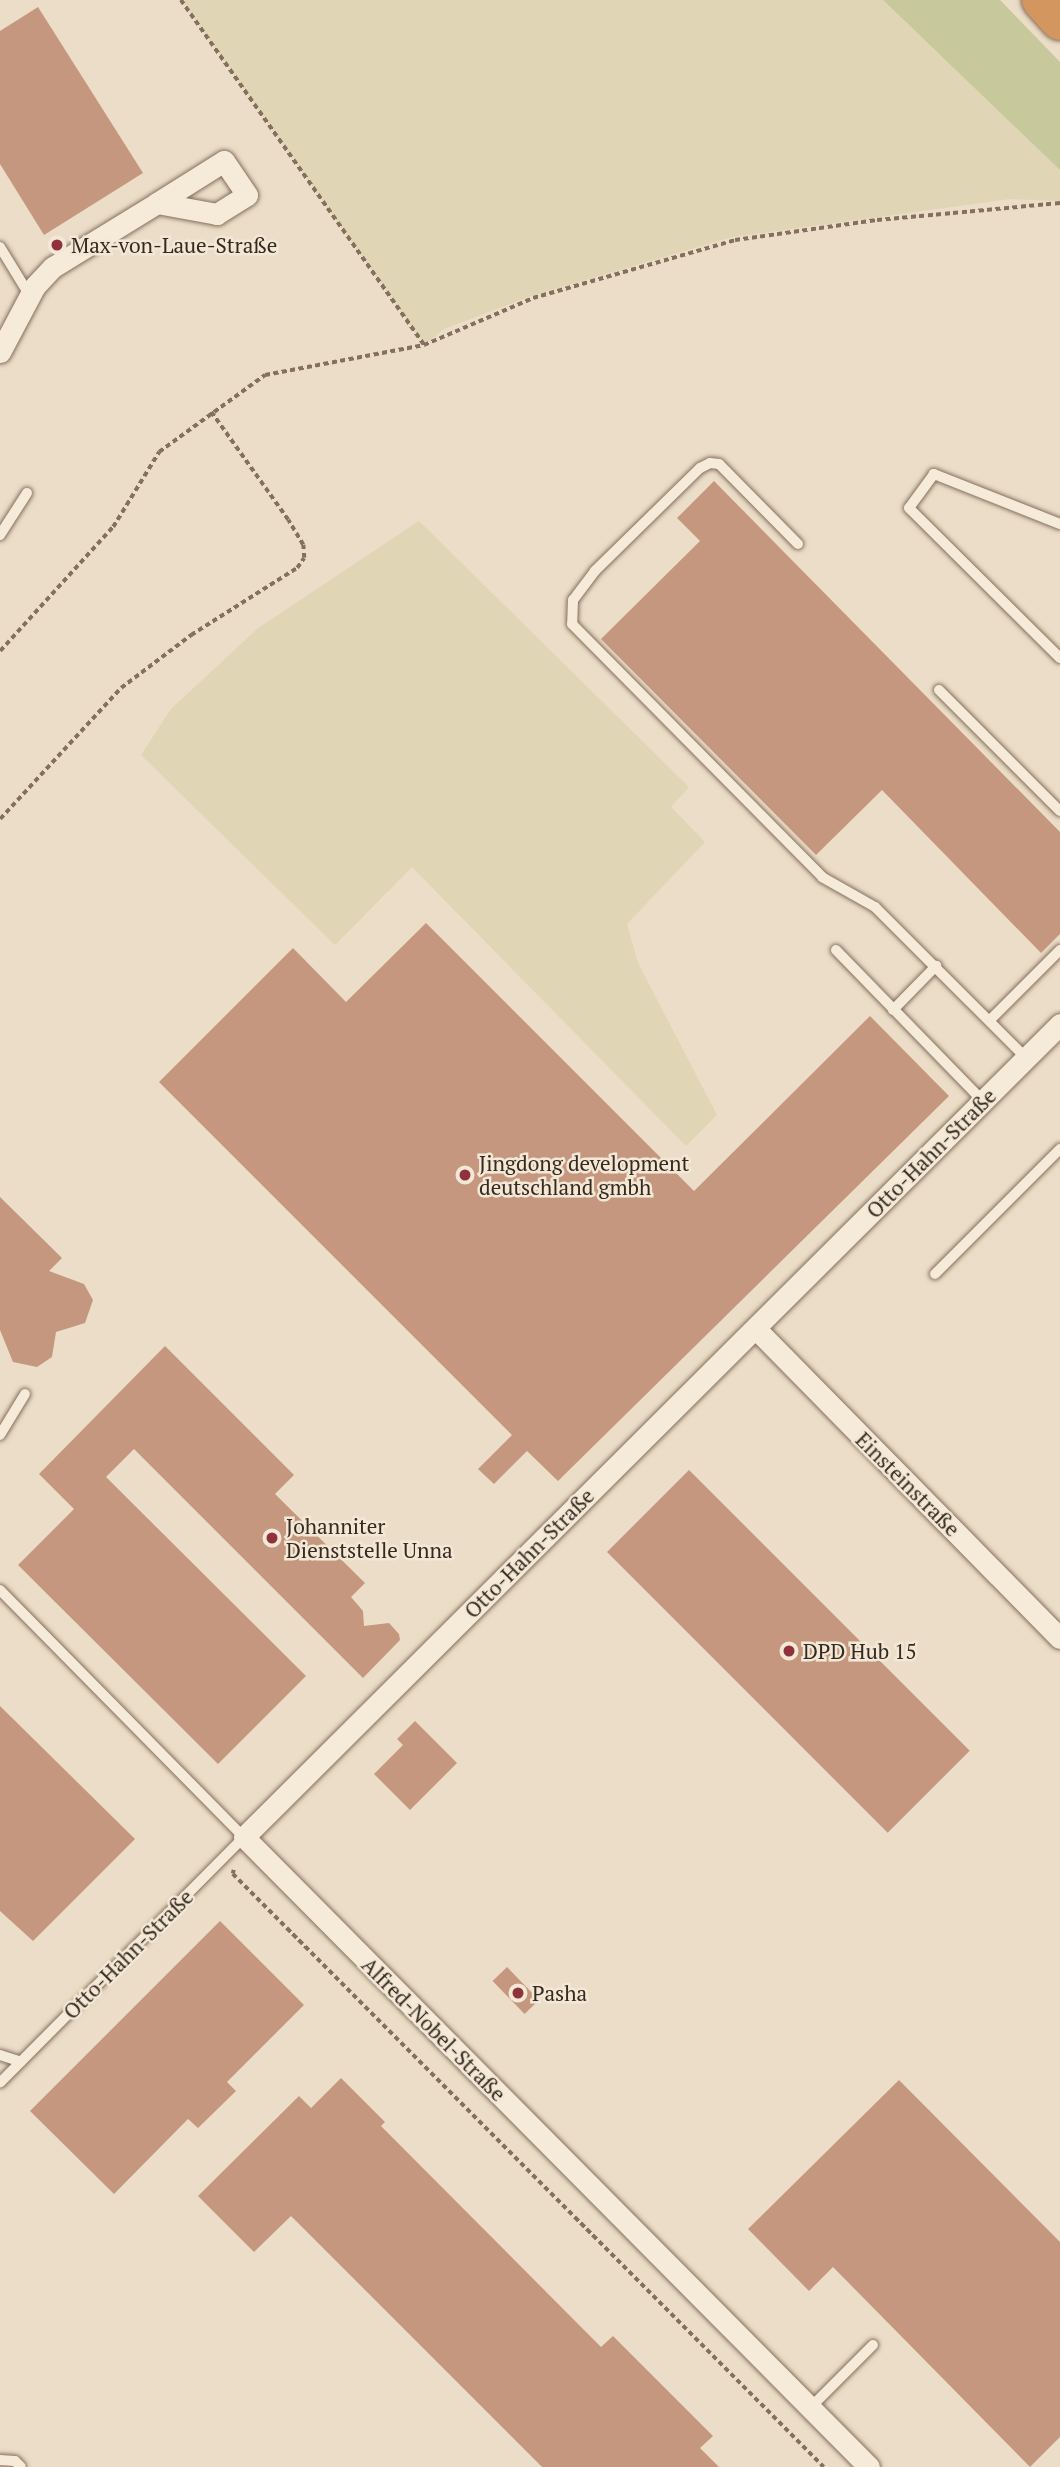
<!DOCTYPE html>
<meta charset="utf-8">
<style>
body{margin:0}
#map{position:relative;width:1060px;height:2467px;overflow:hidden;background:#ebddc7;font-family:"PT Serif",serif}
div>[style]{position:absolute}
.farmland>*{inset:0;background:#e0d5b5}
.green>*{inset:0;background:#c7c89b}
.building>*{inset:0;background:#c6977f;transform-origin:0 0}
.path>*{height:3.5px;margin-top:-1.75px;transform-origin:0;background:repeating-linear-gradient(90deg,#856f5d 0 5px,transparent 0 8.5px)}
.roads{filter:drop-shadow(0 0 2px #856f5d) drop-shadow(0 0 2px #856f5d)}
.service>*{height:10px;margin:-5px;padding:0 5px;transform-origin:5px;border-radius:5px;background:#f6ebd9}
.minor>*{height:21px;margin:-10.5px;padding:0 10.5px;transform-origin:10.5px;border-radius:10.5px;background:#f6ebd9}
.motorway>*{height:38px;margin:-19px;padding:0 19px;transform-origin:19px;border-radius:19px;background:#d3965e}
.dots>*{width:19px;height:19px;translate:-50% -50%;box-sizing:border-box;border:4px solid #f3e8d6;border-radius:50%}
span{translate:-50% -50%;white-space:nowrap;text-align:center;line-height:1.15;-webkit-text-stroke:5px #f3e8d6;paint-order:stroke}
.poi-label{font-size:21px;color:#362920}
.left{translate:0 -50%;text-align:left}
.street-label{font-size:21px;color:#362920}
</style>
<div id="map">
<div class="farmland">
<i style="clip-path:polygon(181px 0,883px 0,1060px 170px,1060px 201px,1010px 199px,732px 237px,531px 296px,444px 329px,424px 345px)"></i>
<i style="clip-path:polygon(419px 521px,689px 787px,671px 807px,705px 842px,627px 924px,638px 963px,717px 1115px,686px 1146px,412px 867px,335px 945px,141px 755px,171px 709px,257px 629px)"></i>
</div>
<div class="green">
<i style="clip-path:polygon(883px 0,1000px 0,1060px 62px,1060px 170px)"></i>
</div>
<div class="building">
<i style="clip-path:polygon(38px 7px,143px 173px,44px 235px,0 164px,0 31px)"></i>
<i style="clip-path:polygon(714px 481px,1060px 832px,1060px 934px,1041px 953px,882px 790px,816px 855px,601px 639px,700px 541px,677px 518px)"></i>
<i style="clip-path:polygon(426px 923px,694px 1191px,870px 1016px,949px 1096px,558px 1481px,527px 1451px,494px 1484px,478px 1469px,512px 1435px,159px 1082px,293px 948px,346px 1002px)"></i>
<i style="clip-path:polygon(0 1197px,62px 1258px,49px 1271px,84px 1284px,93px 1300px,85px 1323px,56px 1332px,52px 1357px,37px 1367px,13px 1362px,0 1330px)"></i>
<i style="clip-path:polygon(165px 1346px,294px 1475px,275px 1494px,365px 1583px,351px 1597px,363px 1611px,364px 1626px,389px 1623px,399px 1634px,400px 1640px,363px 1678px,134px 1449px,106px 1477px,306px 1676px,218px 1764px,18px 1565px,74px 1509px,39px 1474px)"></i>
<i style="left:689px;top:1470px;width:397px;height:116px;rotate:45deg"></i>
<i style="clip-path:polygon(0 1706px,135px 1839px,33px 1941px,0 1911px)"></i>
<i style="clip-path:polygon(415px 1721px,457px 1763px,410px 1810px,374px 1774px,403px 1745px,397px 1739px)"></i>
<i style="clip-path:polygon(220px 1921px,304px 2005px,227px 2082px,236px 2091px,198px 2128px,188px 2119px,114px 2194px,30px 2111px)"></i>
<i style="left:507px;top:1967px;width:46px;height:20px;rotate:46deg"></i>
<i style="clip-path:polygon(341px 2078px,385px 2122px,381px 2126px,601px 2347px,613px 2336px,713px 2436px,700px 2448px,719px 2467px,542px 2467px,291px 2216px,254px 2252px,198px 2196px,299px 2096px,311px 2108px)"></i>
<i style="clip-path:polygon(899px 2080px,1060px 2242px,1060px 2437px,1030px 2467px,833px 2267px,809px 2291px,748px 2229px)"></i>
</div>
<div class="path">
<i style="left:181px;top:0;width:422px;rotate:54.8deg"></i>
<i style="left:0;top:651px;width:168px;rotate:-47.7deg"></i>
<i style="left:113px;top:527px;width:88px;rotate:-58.5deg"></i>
<i style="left:159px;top:452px;width:131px;rotate:-36deg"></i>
<i style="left:265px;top:375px;width:162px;rotate:-10.7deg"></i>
<i style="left:424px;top:345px;width:119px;rotate:-23.3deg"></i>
<i style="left:533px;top:298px;width:210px;rotate:-16deg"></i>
<i style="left:735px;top:240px;width:143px;rotate:-8deg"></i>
<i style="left:877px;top:220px;width:184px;rotate:-5.3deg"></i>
<i style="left:0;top:819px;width:178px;rotate:-47.3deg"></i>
<i style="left:121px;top:688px;width:88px;rotate:-37.1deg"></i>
<i style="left:191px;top:635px;width:125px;rotate:-32.3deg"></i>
<i style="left:297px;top:568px;width:12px;rotate:-55deg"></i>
<i style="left:304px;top:558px;width:13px;rotate:-94deg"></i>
<i style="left:303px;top:545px;width:29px;rotate:-121deg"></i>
<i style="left:288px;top:520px;width:133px;rotate:-125.5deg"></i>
<i style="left:234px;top:1870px;width:4px;rotate:104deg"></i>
<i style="left:233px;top:1874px;width:837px;rotate:45.1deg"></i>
</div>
<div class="roads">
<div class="service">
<i style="left:0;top:247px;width:57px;rotate:58.5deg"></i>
<i style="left:1060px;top:524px;width:136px;rotate:-158.4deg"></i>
<i style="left:934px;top:474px;width:42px;rotate:126.3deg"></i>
<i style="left:909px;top:508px;width:213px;rotate:44.8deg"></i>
<i style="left:0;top:535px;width:50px;rotate:-57.3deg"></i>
<i style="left:798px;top:544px;width:112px;rotate:-134.6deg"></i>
<i style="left:719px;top:464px;width:9px;rotate:-174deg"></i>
<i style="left:710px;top:463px;width:11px;rotate:153deg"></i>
<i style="left:700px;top:468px;width:147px;rotate:135.6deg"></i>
<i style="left:595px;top:571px;width:36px;rotate:127deg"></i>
<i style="left:573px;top:600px;width:24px;rotate:92deg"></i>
<i style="left:572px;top:624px;width:356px;rotate:45.3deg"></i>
<i style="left:822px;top:877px;width:61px;rotate:29.5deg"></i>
<i style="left:875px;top:907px;width:214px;rotate:45deg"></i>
<i style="left:939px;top:690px;width:171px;rotate:45deg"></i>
<i style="left:836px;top:950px;width:211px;rotate:45.8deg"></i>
<i style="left:893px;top:1010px;width:62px;rotate:-45.7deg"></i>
<i style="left:990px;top:1020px;width:99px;rotate:-45deg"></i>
<i style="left:935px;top:1274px;width:177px;rotate:-45deg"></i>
<i style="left:0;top:1435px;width:48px;rotate:-58.6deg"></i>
<i style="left:0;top:1590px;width:347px;rotate:45.4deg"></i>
<i style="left:244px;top:1837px;width:346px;rotate:134.8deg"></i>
<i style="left:0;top:2055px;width:22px;rotate:18deg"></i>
<i style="left:810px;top:2408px;width:89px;rotate:-45deg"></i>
<i style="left:0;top:2460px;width:15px;rotate:4deg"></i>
<i style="left:15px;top:2461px;width:8px;rotate:45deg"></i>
</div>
<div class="minor">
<i style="left:0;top:352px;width:75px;rotate:-62.1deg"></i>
<i style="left:35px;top:286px;width:26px;rotate:-47deg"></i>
<i style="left:53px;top:267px;width:122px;rotate:-31.6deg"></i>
<i style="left:157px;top:203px;width:79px;rotate:-32.1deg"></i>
<i style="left:224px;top:161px;width:41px;rotate:55.9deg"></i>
<i style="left:247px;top:195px;width:36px;rotate:148deg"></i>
<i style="left:217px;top:214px;width:61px;rotate:-169.6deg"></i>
<i style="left:757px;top:1330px;width:432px;rotate:45.5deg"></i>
<i style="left:869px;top:2467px;width:887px;rotate:-134.77deg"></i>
<i style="left:244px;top:1837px;width:1152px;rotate:-44.89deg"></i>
</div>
<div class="motorway">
<i style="left:1041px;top:0;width:28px;rotate:48deg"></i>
</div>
</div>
<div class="dots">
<i style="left:57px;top:245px;background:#8f323b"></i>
<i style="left:465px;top:1175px;background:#8f323b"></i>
<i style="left:272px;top:1538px;background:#8f323b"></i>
<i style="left:789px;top:1651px;background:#8f323b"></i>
<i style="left:518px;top:1993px;background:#8f323b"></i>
</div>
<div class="poi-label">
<span class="left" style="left:71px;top:245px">Max-von-Laue-Straße</span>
<span class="left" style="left:479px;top:1175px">Jingdong development<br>deutschland gmbh</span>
<span class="left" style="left:286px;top:1538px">Johanniter<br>Dienststelle Unna</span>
<span class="left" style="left:803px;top:1651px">DPD Hub 15</span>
<span class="left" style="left:532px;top:1993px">Pasha</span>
</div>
<div class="street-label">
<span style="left:931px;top:1153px;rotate:-45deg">Otto-Hahn-Straße</span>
<span style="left:908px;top:1484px;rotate:45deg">Einsteinstraße</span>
<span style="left:529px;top:1553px;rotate:-45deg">Otto-Hahn-Straße</span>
<span style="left:128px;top:1954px;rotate:-45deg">Otto-Hahn-Straße</span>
<span style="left:434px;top:2029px;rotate:45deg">Alfred-Nobel-Straße</span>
</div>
</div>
